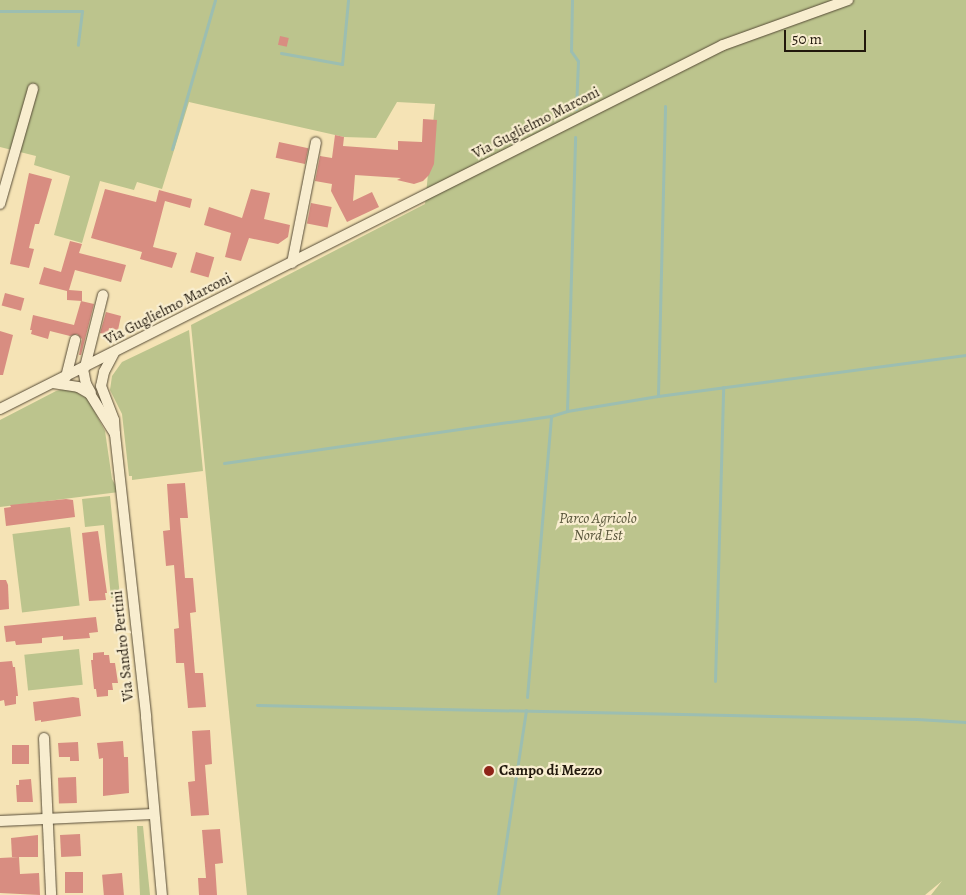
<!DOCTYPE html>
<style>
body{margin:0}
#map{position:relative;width:966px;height:895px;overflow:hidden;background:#f5e3b5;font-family:Alegreya,serif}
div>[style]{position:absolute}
.green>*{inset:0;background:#bcc48d;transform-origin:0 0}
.stream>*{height:3px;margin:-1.5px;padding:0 1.5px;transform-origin:1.5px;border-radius:1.5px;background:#9cbeb1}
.building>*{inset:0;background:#d88d81;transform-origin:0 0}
.roads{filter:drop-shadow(0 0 1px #564b36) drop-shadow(0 0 1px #564b36)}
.minor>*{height:10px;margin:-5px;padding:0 5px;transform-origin:5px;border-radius:5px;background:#f8edcf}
.dots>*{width:14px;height:14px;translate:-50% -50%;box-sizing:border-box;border:2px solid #f8edcf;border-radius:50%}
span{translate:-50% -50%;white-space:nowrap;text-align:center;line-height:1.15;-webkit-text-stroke:4.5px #f8edcf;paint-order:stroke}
.street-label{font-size:15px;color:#21180c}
.park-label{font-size:15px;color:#575439;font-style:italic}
.poi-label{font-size:15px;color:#21180c;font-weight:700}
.left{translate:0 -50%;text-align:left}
.scale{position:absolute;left:784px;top:30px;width:82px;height:22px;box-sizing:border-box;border:2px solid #21180c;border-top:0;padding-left:6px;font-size:15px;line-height:18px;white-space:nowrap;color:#21180c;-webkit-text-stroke:4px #f8edcf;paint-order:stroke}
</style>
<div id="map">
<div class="green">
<i style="clip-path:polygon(0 0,966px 0,966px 895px,931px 895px,942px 881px,925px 895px,247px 895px,191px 325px,425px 204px,435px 104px,397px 102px,376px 138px,344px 137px,189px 102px,162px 189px,137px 182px,134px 190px,100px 181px,82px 243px,54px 235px,70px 176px,34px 165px,36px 156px,0 147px)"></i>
<i style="clip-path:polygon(189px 330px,203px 471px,132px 480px,132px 476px,129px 476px,122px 414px,110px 390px,112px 376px,122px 362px)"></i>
<i style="clip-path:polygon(64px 389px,73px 390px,88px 399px,105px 431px,112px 479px,119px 492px,0 507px,0 420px,56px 391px)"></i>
<i style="clip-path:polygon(110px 496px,120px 597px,111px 598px,104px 525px,85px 527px,82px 499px)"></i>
<i style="left:70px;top:527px;width:79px;height:58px;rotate:83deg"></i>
<i style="left:79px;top:649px;width:36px;height:55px;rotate:84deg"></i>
<i style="clip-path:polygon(137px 826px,143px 826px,150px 895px,140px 895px)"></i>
</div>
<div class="stream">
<i style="left:572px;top:0;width:51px;rotate:91.1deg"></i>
<i style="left:571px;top:51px;width:12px;rotate:55deg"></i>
<i style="left:578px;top:61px;width:48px;rotate:92.4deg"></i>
<i style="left:0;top:11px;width:82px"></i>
<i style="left:82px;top:11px;width:34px;rotate:97deg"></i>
<i style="left:281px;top:53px;width:62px;rotate:10.2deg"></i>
<i style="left:342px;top:64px;width:64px;rotate:-84.6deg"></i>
<i style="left:172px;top:149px;width:155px;rotate:-73.9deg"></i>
<i style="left:658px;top:395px;width:289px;rotate:-88.6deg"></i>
<i style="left:567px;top:411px;width:274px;rotate:-88.3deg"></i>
<i style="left:224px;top:463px;width:330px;rotate:-8.2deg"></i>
<i style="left:551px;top:416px;width:17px;rotate:-17deg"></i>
<i style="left:567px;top:411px;width:92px;rotate:-9.4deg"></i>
<i style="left:658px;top:396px;width:311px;rotate:-7.6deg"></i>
<i style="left:715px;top:681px;width:294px;rotate:-88.4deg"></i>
<i style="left:527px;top:697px;width:282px;rotate:-85.1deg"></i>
<i style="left:257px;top:705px;width:660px;rotate:1.22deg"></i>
<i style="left:917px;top:719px;width:49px;rotate:3.5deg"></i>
<i style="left:498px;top:895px;width:187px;rotate:-81.4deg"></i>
</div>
<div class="building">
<i style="left:280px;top:36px;width:9px;height:9px;rotate:13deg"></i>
<i style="clip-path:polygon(423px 119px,437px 120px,434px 164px,429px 175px,423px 181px,414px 184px,397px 180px,401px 178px,355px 175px,353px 201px,372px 192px,379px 207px,347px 222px,331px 191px,332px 184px,315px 181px,320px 156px,332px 158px,335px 135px,344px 137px,343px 146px,398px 150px,398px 141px,422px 142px)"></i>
<i style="left:279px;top:142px;width:30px;height:16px;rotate:12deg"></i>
<i style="clip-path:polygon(29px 173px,52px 179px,39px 224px,35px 224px,29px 248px,34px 249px,29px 268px,10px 264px)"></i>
<i style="clip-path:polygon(105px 189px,156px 202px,159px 190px,192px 199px,190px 208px,165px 201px,153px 247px,177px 253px,172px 268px,140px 259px,142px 252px,91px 238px)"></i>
<i style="clip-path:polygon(251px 189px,270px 193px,264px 219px,290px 225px,288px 237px,278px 244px,249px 238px,241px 261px,225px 257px,231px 233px,204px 225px,209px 207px,242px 218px)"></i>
<i style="left:311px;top:203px;width:21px;height:21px;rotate:11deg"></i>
<i style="clip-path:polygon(70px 241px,82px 244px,79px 253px,126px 265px,121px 282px,75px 270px,69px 290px,82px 291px,82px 301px,67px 300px,67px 291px,39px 284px,44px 267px,61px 272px)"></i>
<i style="left:196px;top:252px;width:19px;height:21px;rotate:16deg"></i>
<i style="left:5px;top:293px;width:20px;height:13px;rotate:15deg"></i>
<i style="clip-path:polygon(81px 301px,94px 304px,81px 355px,79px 355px,82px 339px,77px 334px,70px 336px,50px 331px,48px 339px,31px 334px,32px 330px,30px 330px,33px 315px,74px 325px)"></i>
<i style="clip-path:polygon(106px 312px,121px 316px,118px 330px,109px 328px,108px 335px,100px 333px)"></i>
<i style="clip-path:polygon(0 331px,13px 335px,3px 375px,0 375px)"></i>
<i style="clip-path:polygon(185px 483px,188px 518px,180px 518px,185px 578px,193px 578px,196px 612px,190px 613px,195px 673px,203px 673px,206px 707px,188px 708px,184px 663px,176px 663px,174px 629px,179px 628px,174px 565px,166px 566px,163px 531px,170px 530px,167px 484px)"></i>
<i style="clip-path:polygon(66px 499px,73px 500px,75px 517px,6px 526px,4px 508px,11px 507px,10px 505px)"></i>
<i style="clip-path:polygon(98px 531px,107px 593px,105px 593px,106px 600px,89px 601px,82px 533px)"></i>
<i style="clip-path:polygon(0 580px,6px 580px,8px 585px,9px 609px,0 610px)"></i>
<i style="clip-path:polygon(96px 617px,98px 632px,89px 633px,90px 638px,63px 640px,63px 636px,42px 638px,42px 643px,16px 645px,15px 641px,6px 642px,4px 626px)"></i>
<i style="clip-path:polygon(104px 652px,104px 655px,109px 655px,110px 663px,115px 663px,118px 683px,112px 683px,113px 690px,108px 690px,108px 696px,97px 697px,96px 689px,94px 689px,91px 660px,93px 660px,93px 653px)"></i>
<i style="clip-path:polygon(12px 661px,13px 667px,15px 667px,18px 696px,16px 696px,16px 704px,5px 706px,4px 700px,0 701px,0 662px)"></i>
<i style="clip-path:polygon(73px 697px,79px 698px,81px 716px,41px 722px,41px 720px,35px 721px,33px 702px)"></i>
<i style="clip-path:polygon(210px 730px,212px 764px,205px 765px,209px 815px,191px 816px,188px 782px,195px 781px,192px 731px)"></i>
<i style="clip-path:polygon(123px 741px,124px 757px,128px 757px,129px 793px,103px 796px,103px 758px,99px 759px,97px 743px)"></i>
<i style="clip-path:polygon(78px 742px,79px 761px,70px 761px,70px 757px,59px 757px,58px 743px)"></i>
<i style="left:12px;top:745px;width:17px;height:19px"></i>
<i style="left:76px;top:777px;width:26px;height:18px;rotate:88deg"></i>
<i style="clip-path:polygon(31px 779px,33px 802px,17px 802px,16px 785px,19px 785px,19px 780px)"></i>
<i style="clip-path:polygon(220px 829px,223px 863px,215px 864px,217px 895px,199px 895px,198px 878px,206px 878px,202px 830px)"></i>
<i style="left:80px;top:834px;width:22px;height:20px;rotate:87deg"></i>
<i style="clip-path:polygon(38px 835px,38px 857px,12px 857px,11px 838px)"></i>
<i style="clip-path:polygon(19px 857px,20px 874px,39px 873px,40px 895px,0 893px,0 858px)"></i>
<i style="left:83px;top:872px;width:21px;height:18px;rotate:90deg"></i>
<i style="left:122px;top:873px;width:22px;height:20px;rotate:85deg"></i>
</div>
<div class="roads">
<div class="minor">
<i style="left:0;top:204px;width:120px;rotate:-74deg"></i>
<i style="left:292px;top:263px;width:123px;rotate:-78.8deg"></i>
<i style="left:114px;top:353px;width:21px;rotate:118deg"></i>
<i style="left:104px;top:372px;width:14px;rotate:102deg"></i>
<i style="left:101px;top:386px;width:36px;rotate:69deg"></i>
<i style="left:114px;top:420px;width:14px;rotate:86deg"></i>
<i style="left:85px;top:367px;width:74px;rotate:-76deg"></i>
<i style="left:83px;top:369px;width:15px;rotate:79deg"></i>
<i style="left:86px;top:384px;width:10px;rotate:61deg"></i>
<i style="left:66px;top:377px;width:38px;rotate:-76deg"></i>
<i style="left:53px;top:383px;width:25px;rotate:9deg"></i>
<i style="left:78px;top:387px;width:14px;rotate:30deg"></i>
<i style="left:90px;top:394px;width:47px;rotate:58deg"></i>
<i style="left:115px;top:434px;width:285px;rotate:83.7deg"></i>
<i style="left:146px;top:717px;width:179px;rotate:84.9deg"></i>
<i style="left:0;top:409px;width:809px;rotate:-26.72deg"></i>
<i style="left:723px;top:45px;width:133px;rotate:-19.8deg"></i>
<i style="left:44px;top:738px;width:157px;rotate:87.4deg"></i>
<i style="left:0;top:821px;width:154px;rotate:-2.6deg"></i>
</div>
</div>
<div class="dots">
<i style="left:489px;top:771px;background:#8f2418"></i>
</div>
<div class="street-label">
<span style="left:536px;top:123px;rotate:-27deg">Via Guglielmo Marconi</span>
<span style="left:168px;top:309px;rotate:-27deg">Via Guglielmo Marconi</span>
<span style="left:123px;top:646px;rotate:-96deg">Via Sandro Pertini</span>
</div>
<div class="park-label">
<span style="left:598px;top:527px">Parco Agricolo<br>Nord Est</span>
</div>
<div class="poi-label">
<span class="left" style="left:499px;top:771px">Campo di Mezzo</span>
</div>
<div class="scale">50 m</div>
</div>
